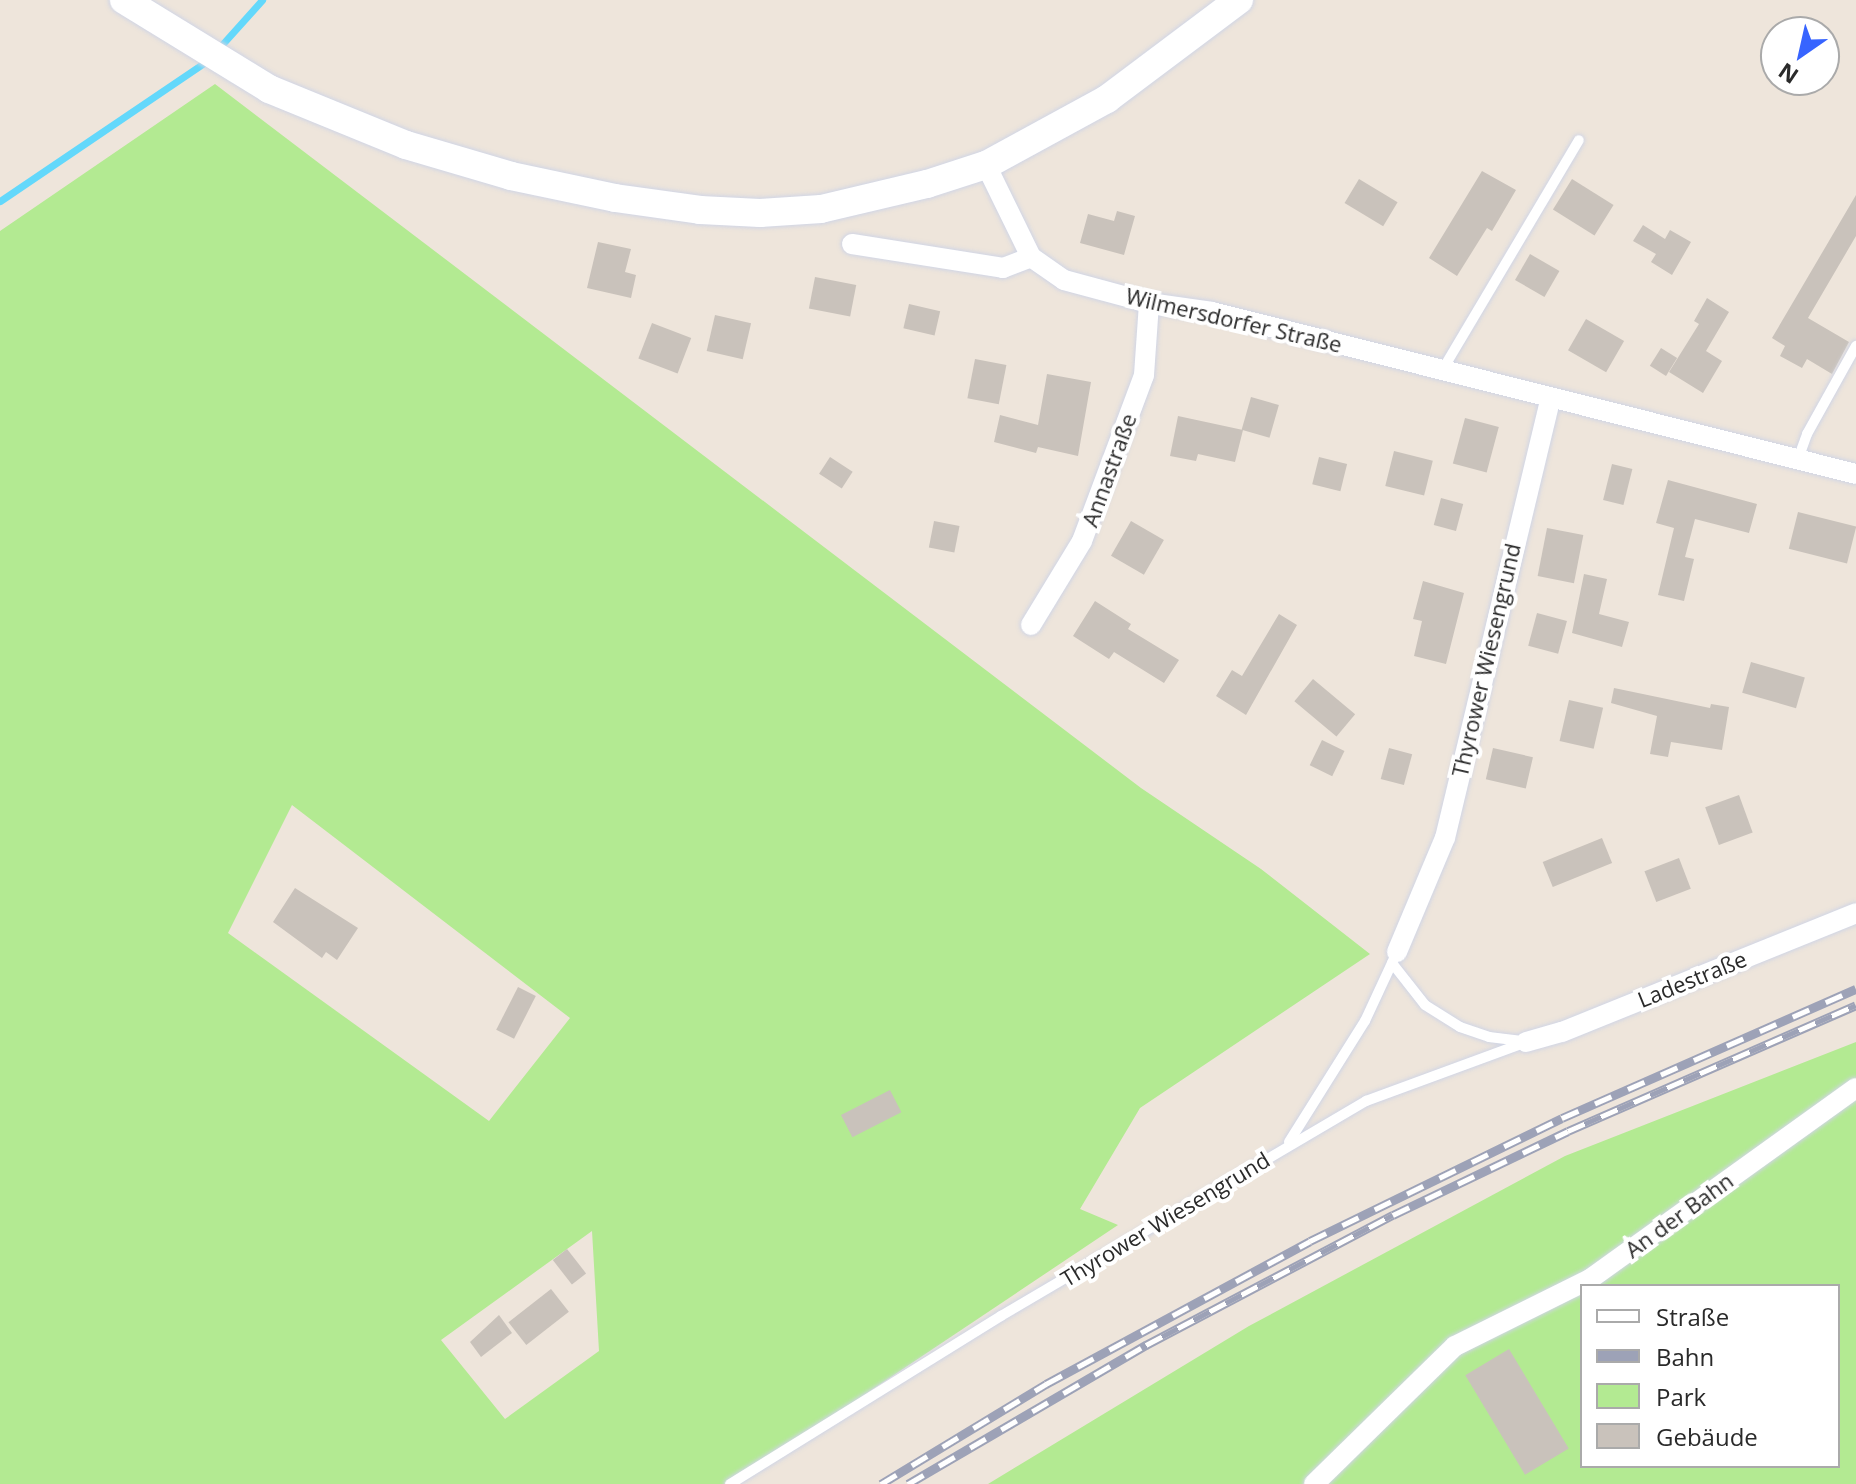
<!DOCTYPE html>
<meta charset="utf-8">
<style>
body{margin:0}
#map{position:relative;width:1856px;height:1484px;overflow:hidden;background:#eee5db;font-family:"Open Sans",sans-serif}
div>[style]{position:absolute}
.green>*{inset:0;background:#b3ea92}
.stream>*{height:7px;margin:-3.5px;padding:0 3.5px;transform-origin:3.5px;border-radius:3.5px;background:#63d8fb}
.building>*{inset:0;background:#c9c2bb;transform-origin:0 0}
.roads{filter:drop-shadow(0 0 2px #d0d5e5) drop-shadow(0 0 2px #d0d5e5)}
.lane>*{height:10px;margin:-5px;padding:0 5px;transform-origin:5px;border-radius:5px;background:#fff}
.street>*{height:20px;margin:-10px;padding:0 10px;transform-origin:10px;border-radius:10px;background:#fff}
.secondary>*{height:28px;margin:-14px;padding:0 14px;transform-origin:14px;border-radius:14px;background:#fff}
.rail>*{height:9px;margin-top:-4.5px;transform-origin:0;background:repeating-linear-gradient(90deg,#fff 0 18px,#9da2b7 0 36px);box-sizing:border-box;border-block:2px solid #9da2b7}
span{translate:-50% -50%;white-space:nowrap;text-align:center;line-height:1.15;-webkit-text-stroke:8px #fff;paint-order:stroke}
.street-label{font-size:22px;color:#2a2a2a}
.legend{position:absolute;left:1580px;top:1284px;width:260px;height:184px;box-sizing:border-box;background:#fff;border:2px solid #aaa;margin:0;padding:10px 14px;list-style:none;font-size:24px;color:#2a2a2a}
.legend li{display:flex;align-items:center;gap:16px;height:40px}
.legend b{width:40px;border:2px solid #aaa}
.north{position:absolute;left:1760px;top:16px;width:80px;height:80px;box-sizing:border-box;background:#fff;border:2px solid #aaa;border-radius:50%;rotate:214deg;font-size:22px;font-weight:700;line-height:32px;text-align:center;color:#2a2a2a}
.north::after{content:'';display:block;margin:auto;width:28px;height:36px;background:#3764ff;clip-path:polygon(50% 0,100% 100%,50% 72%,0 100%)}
</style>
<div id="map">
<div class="green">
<i style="clip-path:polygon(evenodd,215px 84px,1141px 788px,1261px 869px,1370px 954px,1140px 1108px,1080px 1209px,1118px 1225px,731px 1484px,0 1484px,0 231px,215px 84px,292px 805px,570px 1018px,489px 1121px,228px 933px,292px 805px,215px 84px,592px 1231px,599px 1351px,505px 1419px,441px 1340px,592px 1231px)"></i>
<i style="clip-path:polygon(evenodd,1856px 1042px,1856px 1484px,988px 1484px,1249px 1326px,1565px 1156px,1856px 1042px,1582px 1286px,1838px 1286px,1838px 1466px,1582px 1466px,1582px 1286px)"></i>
</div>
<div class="stream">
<i style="left:218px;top:49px;width:66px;rotate:-48.1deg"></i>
<i style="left:0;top:201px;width:250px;rotate:-34.1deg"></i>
</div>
<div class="building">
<i style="clip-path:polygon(1482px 171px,1516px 190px,1492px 231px,1487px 228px,1457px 276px,1429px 258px)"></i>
<i style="left:1359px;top:179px;width:45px;height:28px;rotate:31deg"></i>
<i style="left:1572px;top:179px;width:49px;height:36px;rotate:32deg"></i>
<i style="clip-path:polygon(1856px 195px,1856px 236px,1808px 318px,1849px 342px,1832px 374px,1807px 359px,1802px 368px,1780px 356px,1785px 346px,1772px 338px)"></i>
<i style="clip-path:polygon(1117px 211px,1135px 216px,1124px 255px,1080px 243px,1088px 214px,1114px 221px)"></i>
<i style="clip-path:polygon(1643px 225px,1665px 239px,1670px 230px,1691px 242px,1672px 275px,1651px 262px,1656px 254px,1633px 241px)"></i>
<i style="clip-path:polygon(598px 242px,631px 249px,625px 272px,636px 275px,631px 298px,587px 288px)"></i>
<i style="left:1530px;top:254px;width:34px;height:30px;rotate:30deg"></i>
<i style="left:815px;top:277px;width:42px;height:32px;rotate:11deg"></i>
<i style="clip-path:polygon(1707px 298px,1729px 312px,1706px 351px,1722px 361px,1703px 393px,1669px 372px,1699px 324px,1694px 321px)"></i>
<i style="left:909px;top:304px;width:32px;height:25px;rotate:13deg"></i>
<i style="left:715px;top:315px;width:37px;height:37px;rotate:13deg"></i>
<i style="left:1586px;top:319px;width:44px;height:36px;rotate:30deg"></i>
<i style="left:652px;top:323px;width:42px;height:38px;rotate:21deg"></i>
<i style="left:1661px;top:348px;width:19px;height:21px;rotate:32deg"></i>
<i style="left:975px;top:359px;width:32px;height:40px;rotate:11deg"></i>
<i style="clip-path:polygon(1047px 374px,1091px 382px,1078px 456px,1038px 447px,1036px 453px,994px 442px,1000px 415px,1038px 425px)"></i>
<i style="left:1251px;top:397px;width:29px;height:34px;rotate:16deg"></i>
<i style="clip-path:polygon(1178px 416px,1243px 430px,1235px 462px,1198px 454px,1196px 461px,1170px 456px)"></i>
<i style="left:1465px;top:418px;width:35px;height:47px;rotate:15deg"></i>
<i style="left:1394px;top:451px;width:40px;height:36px;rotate:14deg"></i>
<i style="left:830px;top:457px;width:27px;height:20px;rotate:33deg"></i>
<i style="left:1319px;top:457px;width:29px;height:28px;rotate:14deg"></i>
<i style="left:1612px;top:464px;width:21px;height:37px;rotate:14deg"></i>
<i style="clip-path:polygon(1668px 480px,1757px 504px,1749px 533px,1695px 519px,1685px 557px,1694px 559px,1684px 601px,1658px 595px,1674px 528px,1656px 523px)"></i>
<i style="left:1441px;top:498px;width:23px;height:28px;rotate:15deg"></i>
<i style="left:1798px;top:512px;width:60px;height:38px;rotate:14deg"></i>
<i style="left:934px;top:521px;width:26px;height:27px;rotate:11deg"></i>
<i style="left:1131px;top:521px;width:38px;height:40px;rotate:30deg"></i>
<i style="left:1547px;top:528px;width:37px;height:49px;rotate:11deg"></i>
<i style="clip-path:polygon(1584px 574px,1607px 579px,1599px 614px,1629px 622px,1622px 647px,1572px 633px)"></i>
<i style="clip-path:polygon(1423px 581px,1464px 593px,1446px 664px,1414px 656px,1422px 621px,1413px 619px)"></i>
<i style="clip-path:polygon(1095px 601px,1131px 624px,1128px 629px,1179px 660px,1164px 683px,1114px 652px,1109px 659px,1073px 636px)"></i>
<i style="left:1537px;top:613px;width:31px;height:34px;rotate:15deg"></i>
<i style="clip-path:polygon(1279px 614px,1297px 625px,1246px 715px,1216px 696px,1232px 670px,1242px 676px)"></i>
<i style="left:1751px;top:662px;width:56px;height:32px;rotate:16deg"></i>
<i style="left:1313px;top:679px;width:55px;height:29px;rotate:40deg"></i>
<i style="clip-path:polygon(1614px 688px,1710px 708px,1711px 704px,1729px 707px,1722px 750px,1671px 742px,1668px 757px,1650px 754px,1657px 716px,1611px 703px)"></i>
<i style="left:1569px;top:700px;width:35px;height:42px;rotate:13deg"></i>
<i style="left:1322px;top:740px;width:25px;height:28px;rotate:26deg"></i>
<i style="left:1389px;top:748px;width:24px;height:32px;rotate:15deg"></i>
<i style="left:1493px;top:748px;width:41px;height:32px;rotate:13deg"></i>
<i style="left:1739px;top:795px;width:40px;height:36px;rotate:70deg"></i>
<i style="left:1602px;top:838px;width:27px;height:64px;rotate:68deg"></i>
<i style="left:1679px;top:858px;width:33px;height:37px;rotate:69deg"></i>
<i style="clip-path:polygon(295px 888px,358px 928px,337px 960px,326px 952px,322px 958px,273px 922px)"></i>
<i style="left:518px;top:987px;width:20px;height:48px;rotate:27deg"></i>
<i style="left:890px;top:1090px;width:25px;height:55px;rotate:63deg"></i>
<i style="left:567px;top:1249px;width:31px;height:18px;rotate:52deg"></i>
<i style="left:551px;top:1289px;width:29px;height:54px;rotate:52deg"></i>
<i style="clip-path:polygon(499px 1315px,512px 1333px,481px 1357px,470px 1342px)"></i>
<i style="left:1509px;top:1349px;width:116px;height:51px;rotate:59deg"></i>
</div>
<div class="roads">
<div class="lane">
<i style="left:1443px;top:369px;width:266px;rotate:-59.3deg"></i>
<i style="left:1798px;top:459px;width:27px;rotate:-70deg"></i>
<i style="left:1807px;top:434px;width:101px;rotate:-60.9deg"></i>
<i style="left:1392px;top:963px;width:53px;rotate:51.8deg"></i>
<i style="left:1425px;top:1005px;width:41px;rotate:32.2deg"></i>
<i style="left:1460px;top:1027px;width:31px;rotate:19deg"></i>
<i style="left:1489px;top:1037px;width:31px;rotate:7deg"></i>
<i style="left:1289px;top:1142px;width:143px;rotate:-57.9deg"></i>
<i style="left:1365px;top:1021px;width:76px;rotate:-65.1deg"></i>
<i style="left:730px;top:1484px;width:319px;rotate:-31.8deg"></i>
<i style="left:1001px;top:1316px;width:424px;rotate:-30.5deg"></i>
<i style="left:1366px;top:1101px;width:171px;rotate:-20.2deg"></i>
</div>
<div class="street">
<i style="left:986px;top:165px;width:102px;rotate:63.9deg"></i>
<i style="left:1031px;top:257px;width:40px;rotate:34.9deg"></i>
<i style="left:1064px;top:280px;width:88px;rotate:15.1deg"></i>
<i style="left:1149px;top:303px;width:64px;rotate:8.1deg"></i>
<i style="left:1212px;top:312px;width:664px;rotate:14.12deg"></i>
<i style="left:852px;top:244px;width:153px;rotate:9deg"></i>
<i style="left:1003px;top:268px;width:30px;rotate:-21deg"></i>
<i style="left:1031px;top:625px;width:98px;rotate:-58.7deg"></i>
<i style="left:1082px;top:541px;width:177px;rotate:-69.5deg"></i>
<i style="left:1144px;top:375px;width:72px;rotate:-86deg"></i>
<i style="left:1397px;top:952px;width:124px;rotate:-67.2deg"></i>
<i style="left:1445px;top:838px;width:451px;rotate:-76.5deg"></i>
<i style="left:1526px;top:1042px;width:37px;rotate:-16deg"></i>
<i style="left:1562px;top:1032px;width:317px;rotate:-22deg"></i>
<i style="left:1314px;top:1484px;width:197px;rotate:-44.4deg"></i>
<i style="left:1455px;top:1346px;width:151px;rotate:-26.4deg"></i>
<i style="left:1590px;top:1279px;width:327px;rotate:-35.7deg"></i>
</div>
<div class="secondary">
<i style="left:124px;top:0;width:170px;rotate:31.5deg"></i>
<i style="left:269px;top:89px;width:148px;rotate:22.2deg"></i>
<i style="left:406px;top:145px;width:109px;rotate:16.4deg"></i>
<i style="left:511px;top:176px;width:106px;rotate:11.9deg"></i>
<i style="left:615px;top:198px;width:86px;rotate:8deg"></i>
<i style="left:700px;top:210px;width:60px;rotate:2.9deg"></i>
<i style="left:760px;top:213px;width:61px;rotate:-3.8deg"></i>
<i style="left:821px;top:209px;width:109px;rotate:-13.3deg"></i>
<i style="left:927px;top:184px;width:62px;rotate:-17.9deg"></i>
<i style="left:986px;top:165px;width:138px;rotate:-28.6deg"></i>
<i style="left:1107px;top:99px;width:165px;rotate:-36.9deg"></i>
</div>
</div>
<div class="rail">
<i style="left:881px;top:1484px;width:193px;rotate:-31.2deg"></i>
<i style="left:1046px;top:1384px;width:300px;rotate:-28.4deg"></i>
<i style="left:1310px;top:1241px;width:280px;rotate:-26deg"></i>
<i style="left:1562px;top:1118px;width:321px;rotate:-23.7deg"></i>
<i style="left:908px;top:1484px;width:276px;rotate:-30.3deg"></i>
<i style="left:1146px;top:1345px;width:279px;rotate:-27.8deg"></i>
<i style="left:1393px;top:1215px;width:194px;rotate:-25.6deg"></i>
<i style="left:1568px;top:1131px;width:314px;rotate:-23.6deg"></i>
</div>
<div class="street-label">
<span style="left:1234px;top:320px;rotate:13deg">Wilmersdorfer Straße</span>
<span style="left:1109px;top:470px;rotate:-70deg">Annastraße</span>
<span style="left:1486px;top:660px;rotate:-77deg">Thyrower Wiesengrund</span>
<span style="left:1692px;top:979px;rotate:-22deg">Ladestraße</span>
<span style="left:1679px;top:1215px;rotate:-36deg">An der Bahn</span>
<span style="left:1165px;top:1219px;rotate:-31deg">Thyrower Wiesengrund</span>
</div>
<ul class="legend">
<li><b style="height:10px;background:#fff"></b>Straße</li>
<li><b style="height:10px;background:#9da2b7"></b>Bahn</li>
<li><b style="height:22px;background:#b3ea92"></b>Park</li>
<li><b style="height:22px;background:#c9c2bb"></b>Gebäude</li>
</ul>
<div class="north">N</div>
</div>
